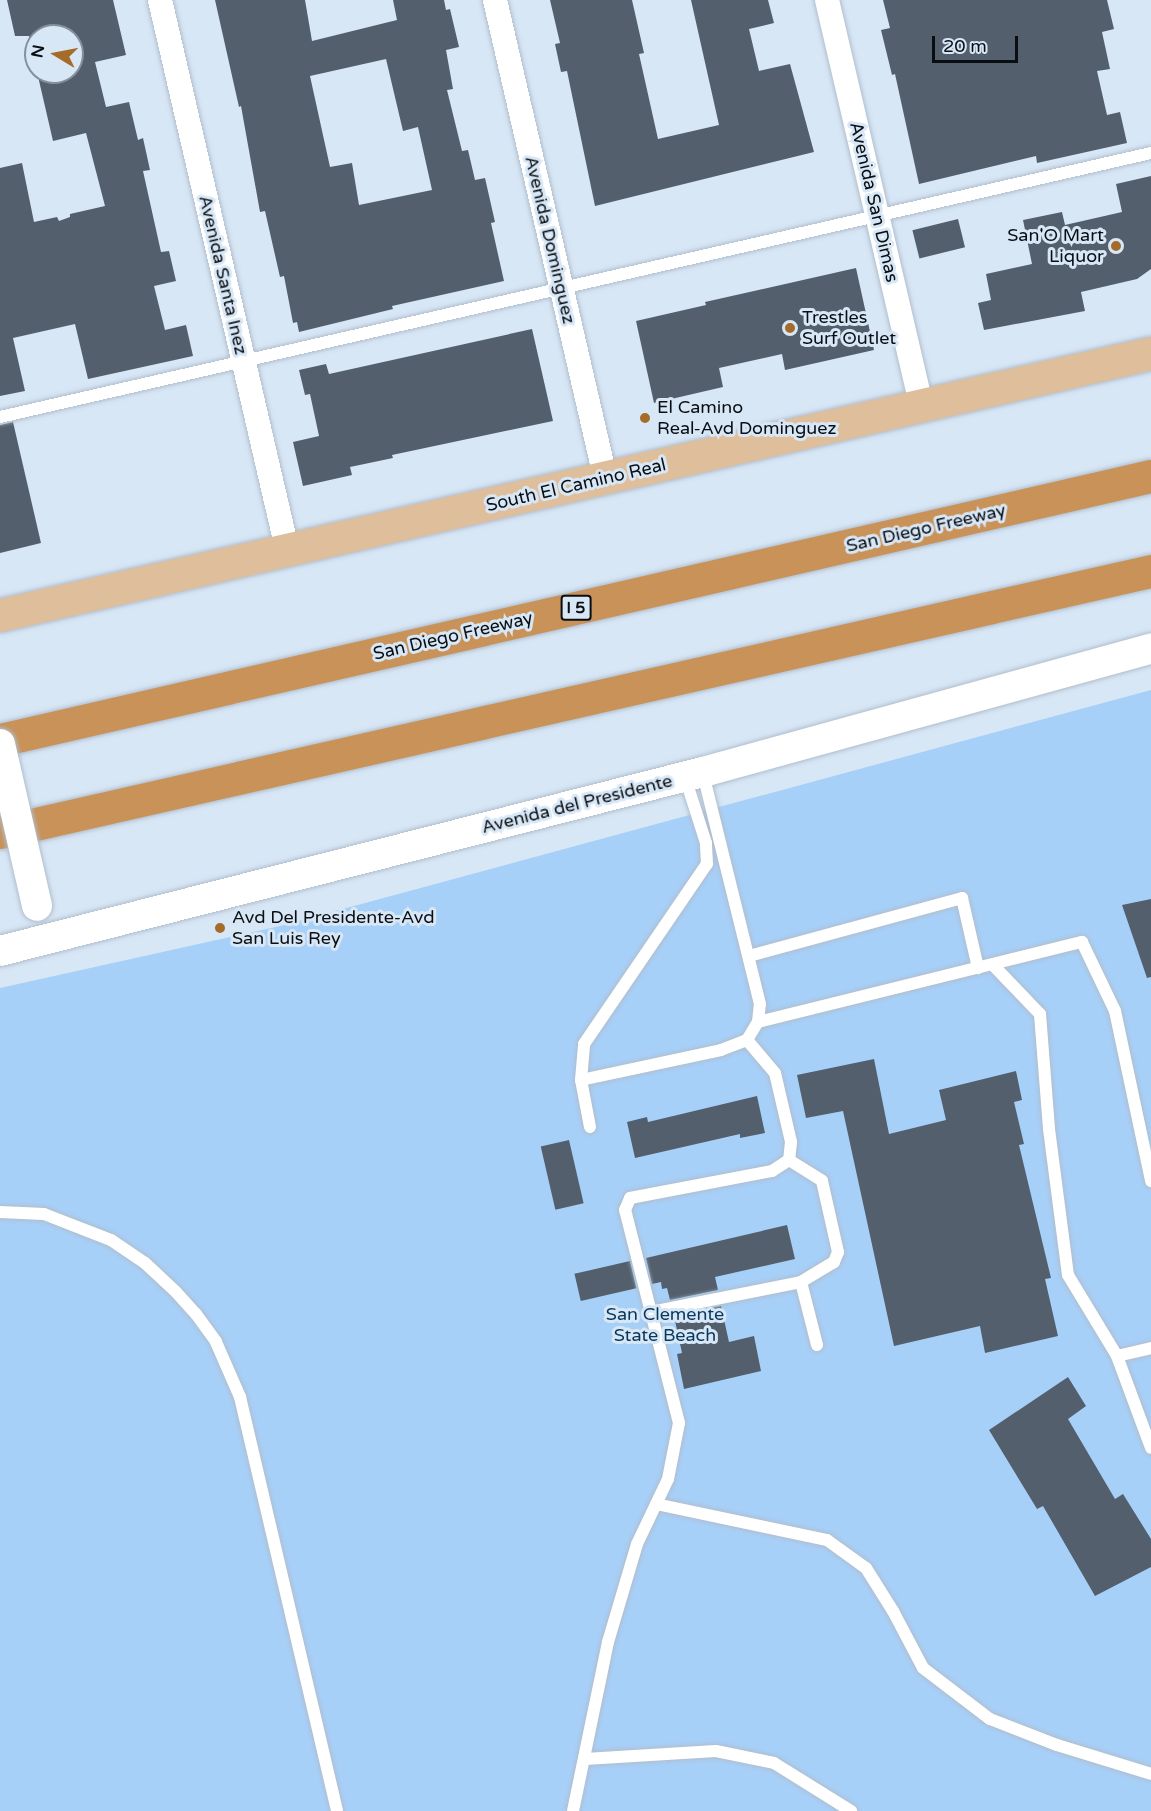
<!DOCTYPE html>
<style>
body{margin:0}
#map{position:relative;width:1151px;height:1811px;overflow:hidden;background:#d8e7f6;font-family:"Varela Round",sans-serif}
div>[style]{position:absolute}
.green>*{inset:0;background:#a7d0f9}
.building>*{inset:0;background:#535f6c;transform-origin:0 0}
.roads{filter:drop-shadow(0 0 2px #b0becd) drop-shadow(0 0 2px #b0becd)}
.service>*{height:12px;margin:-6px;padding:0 6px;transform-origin:6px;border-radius:6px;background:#fff}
.minor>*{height:24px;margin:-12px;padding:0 12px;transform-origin:12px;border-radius:12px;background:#fff}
.tertiary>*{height:30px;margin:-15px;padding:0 15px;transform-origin:15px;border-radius:15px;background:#fff}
.primary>*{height:33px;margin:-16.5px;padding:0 16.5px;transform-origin:16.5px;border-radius:16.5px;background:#dfbe9b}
.motorway>*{height:33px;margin:-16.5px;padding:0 16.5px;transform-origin:16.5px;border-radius:16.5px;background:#c99258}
.bridges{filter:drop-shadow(0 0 2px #b0becd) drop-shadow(0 0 2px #b0becd)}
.tertiary-bridge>*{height:30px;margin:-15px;padding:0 15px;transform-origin:15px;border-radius:15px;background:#fff}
.dots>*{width:16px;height:16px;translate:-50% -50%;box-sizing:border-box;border:3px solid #d8e7f6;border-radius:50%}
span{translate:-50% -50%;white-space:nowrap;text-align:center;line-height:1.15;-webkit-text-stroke:6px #d8e7f6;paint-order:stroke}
.shield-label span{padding:2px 4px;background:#d8e7f6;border:2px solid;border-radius:4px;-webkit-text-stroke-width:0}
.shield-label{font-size:16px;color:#090e13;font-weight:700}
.street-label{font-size:18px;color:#090e13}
.poi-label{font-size:18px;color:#090e13}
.right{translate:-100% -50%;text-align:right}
.left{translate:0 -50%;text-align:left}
.park-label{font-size:18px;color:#06375d}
.north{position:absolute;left:24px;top:24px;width:60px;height:60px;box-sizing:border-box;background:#d8e7f6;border:2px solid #85909b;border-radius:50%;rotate:280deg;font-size:16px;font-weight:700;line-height:24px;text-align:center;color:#090e13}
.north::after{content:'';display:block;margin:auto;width:21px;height:27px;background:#a46b29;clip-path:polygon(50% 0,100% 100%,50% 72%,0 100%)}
.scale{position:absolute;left:932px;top:36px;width:86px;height:27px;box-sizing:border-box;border:3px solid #090e13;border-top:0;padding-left:8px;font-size:18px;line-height:21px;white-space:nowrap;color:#090e13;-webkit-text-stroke:4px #d8e7f6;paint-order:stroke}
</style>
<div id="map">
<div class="green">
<i style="clip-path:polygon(1151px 690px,1151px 1811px,0 1811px,0 988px,280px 926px)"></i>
</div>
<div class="building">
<i style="clip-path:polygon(7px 0,113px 0,126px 55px,95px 62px,106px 107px,129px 102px,138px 140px,143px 138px,150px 170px,143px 171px,161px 252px,169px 251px,176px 281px,154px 286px,165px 330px,186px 325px,193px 356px,88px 379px,75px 324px,13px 338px,25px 391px,0 396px,0 168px,22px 163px,34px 222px,57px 217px,59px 221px,70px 217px,70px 214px,105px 206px,86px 133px,53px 141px,37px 72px,72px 72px,72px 36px,36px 36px,36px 68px,29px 36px,15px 36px)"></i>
<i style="clip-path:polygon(evenodd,215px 0,305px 0,312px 41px,397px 20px,393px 0,444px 0,446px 10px,450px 9px,459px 47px,446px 50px,453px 89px,447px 90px,462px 151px,468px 150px,475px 180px,485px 178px,495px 222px,491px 223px,504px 281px,392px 306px,393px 309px,299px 332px,297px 322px,293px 323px,284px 276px,280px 277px,265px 211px,260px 212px,241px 106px,239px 107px,215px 0,386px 59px,403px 131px,418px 127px,432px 190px,359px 205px,352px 163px,330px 167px,310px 76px,386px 59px)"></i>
<i style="clip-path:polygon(550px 0,632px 0,644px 53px,639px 54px,658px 139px,719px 125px,691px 0,768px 0,774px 23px,749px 29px,759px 71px,790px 64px,814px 152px,595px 206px,567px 71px,561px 72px,555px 44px,560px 43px)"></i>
<i style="clip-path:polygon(883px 0,1107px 0,1114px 29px,1102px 32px,1110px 69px,1097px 71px,1107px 115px,1120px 112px,1127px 143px,1037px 163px,1036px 156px,919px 184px,895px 74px,892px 75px,881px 30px,890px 28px)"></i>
<i style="clip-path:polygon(1151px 176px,1151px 269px,1137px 279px,1081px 292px,1085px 311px,984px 330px,978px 303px,991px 300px,986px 274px,1032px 264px,1023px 220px,1062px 212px,1065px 225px,1122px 212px,1116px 184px)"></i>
<i style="left:958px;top:219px;width:29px;height:47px;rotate:76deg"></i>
<i style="clip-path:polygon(856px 268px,874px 350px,785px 370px,782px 354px,719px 368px,723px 387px,654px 403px,636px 321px,706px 305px,705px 302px)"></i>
<i style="clip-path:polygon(532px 329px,553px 421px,392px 455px,393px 458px,350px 467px,352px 475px,303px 486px,293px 442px,319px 436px,310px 394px,305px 395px,299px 370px,326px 364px,329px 374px)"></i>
<i style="clip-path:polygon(13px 422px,41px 543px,0 553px,0 425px)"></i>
<i style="clip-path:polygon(1151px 899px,1151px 977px,1147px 978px,1122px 905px)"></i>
<i style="clip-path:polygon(874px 1059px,889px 1134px,946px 1120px,939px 1090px,1016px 1071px,1022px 1100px,1014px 1102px,1024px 1144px,1019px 1145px,1051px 1278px,1045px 1279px,1058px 1336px,985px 1353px,980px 1326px,894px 1346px,843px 1111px,806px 1118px,797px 1075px)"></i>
<i style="clip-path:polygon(757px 1096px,765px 1133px,740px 1138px,740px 1134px,635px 1158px,627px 1122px,647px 1117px,648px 1122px)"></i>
<i style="left:569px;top:1140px;width:65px;height:29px;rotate:77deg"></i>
<i style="clip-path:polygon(787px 1225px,795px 1259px,715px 1277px,718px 1290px,670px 1300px,667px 1288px,662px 1289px,661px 1282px,652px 1284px,646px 1258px)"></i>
<i style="left:630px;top:1261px;width:28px;height:57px;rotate:77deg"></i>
<i style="clip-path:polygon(721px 1306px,729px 1342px,754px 1336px,761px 1371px,684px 1389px,677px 1354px,682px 1353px,674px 1316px)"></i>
<i style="clip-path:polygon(1068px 1377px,1086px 1406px,1068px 1419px,1115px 1499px,1123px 1494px,1151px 1539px,1151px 1567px,1095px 1596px,1043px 1506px,1037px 1509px,989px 1430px)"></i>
</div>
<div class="roads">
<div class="service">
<i style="left:0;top:417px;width:1181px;rotate:-12.92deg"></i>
<i style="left:749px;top:956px;width:221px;rotate:-15.2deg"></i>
<i style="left:962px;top:898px;width:72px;rotate:77.1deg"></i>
<i style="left:993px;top:965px;width:68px;rotate:46.2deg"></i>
<i style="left:1040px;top:1014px;width:115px;rotate:85.5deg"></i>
<i style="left:1049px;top:1129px;width:147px;rotate:82.6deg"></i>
<i style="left:1068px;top:1275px;width:95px;rotate:58.8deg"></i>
<i style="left:1117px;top:1356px;width:98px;rotate:69.7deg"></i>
<i style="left:758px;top:1022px;width:334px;rotate:-13.9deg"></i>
<i style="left:1082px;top:942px;width:76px;rotate:64.4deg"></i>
<i style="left:1115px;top:1011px;width:174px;rotate:78deg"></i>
<i style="left:747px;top:1040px;width:43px;rotate:49.7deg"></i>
<i style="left:775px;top:1073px;width:71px;rotate:76.9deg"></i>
<i style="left:791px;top:1142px;width:18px;rotate:96deg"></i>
<i style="left:581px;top:1080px;width:143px;rotate:-12.1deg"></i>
<i style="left:721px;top:1050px;width:28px;rotate:-21deg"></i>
<i style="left:747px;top:1040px;width:21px;rotate:-59deg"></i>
<i style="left:758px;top:1022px;width:18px;rotate:-84deg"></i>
<i style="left:760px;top:1004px;width:238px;rotate:-103.9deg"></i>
<i style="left:590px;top:1127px;width:48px;rotate:-100.8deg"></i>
<i style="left:581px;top:1080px;width:36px;rotate:-85deg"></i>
<i style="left:584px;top:1044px;width:218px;rotate:-55.7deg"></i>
<i style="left:707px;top:864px;width:21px;rotate:-93deg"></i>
<i style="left:706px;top:843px;width:69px;rotate:-107.7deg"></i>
<i style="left:789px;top:1160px;width:39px;rotate:32deg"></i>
<i style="left:822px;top:1181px;width:73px;rotate:77.3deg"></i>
<i style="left:838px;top:1252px;width:11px;rotate:112deg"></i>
<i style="left:834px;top:1262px;width:39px;rotate:149deg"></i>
<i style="left:801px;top:1282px;width:65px;rotate:75.7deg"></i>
<i style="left:0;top:1212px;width:44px;rotate:2.6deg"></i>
<i style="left:44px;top:1214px;width:72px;rotate:21.2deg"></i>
<i style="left:111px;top:1240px;width:41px;rotate:34.1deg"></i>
<i style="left:145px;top:1263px;width:42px;rotate:43.1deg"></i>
<i style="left:176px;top:1292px;width:30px;rotate:48deg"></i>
<i style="left:196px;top:1314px;width:34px;rotate:54deg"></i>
<i style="left:216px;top:1342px;width:60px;rotate:66.4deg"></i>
<i style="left:240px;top:1397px;width:425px;rotate:76.8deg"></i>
<i style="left:651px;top:1312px;width:153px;rotate:-11.3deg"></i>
<i style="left:1117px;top:1356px;width:35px;rotate:-13deg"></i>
<i style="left:656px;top:1504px;width:175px;rotate:11.9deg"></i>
<i style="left:827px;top:1540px;width:48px;rotate:35.7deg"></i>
<i style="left:866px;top:1568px;width:51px;rotate:57.9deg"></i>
<i style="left:893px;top:1611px;width:64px;rotate:62.2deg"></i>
<i style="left:923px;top:1668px;width:84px;rotate:37.3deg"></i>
<i style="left:990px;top:1719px;width:72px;rotate:21.2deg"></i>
<i style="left:1057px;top:1745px;width:98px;rotate:17.1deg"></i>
<i style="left:585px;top:1759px;width:131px;rotate:-3.5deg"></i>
<i style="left:716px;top:1751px;width:59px;rotate:11.7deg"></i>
<i style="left:774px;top:1763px;width:91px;rotate:31.9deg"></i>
<i style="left:573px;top:1811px;width:173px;rotate:-78.3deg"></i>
<i style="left:608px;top:1642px;width:102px;rotate:-73.5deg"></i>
<i style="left:637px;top:1544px;width:72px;rotate:-64.5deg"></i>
<i style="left:668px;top:1479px;width:57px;rotate:-78.9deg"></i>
<i style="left:679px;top:1423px;width:220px;rotate:-104.2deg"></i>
<i style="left:625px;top:1210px;width:13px;rotate:-67deg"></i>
<i style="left:630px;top:1198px;width:145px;rotate:-10.8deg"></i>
<i style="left:772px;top:1171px;width:20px;rotate:-33deg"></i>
</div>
<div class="minor">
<i style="left:160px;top:0;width:563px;rotate:76.97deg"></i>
<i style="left:495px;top:0;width:492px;rotate:77deg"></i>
<i style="left:827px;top:0;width:415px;rotate:76.9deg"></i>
</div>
<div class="tertiary">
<i style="left:0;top:951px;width:725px;rotate:-14.29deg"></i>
<i style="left:703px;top:772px;width:465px;rotate:-15.4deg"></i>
</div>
<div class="primary">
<i style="left:0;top:615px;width:1180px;rotate:-12.82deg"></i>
</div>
<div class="motorway">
<i style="left:0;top:740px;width:1181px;rotate:-12.92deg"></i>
<i style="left:0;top:832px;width:1180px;rotate:-12.78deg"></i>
</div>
</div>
<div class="bridges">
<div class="tertiary-bridge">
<i style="left:0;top:744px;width:166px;rotate:77.1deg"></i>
</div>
</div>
<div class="dots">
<i style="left:1116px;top:246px;background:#a46b29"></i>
<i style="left:790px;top:328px;background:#a46b29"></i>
<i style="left:645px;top:418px;background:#a46b29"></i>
<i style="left:220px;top:928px;background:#a46b29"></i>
</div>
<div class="shield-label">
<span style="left:576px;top:608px">I 5</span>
</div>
<div class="street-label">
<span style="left:874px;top:202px;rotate:77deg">Avenida San Dimas</span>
<span style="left:550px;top:240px;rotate:77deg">Avenida Dominguez</span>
<span style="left:223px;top:275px;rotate:77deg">Avenida Santa Inez</span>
<span style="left:576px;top:485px;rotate:-13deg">South El Camino Real</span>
<span style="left:926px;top:528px;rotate:-13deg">San Diego Freeway</span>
<span style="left:453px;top:636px;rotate:-13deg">San Diego Freeway</span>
<span style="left:577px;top:804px;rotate:-14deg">Avenida del Presidente</span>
</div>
<div class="poi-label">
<span class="right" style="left:1104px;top:246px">San'O Mart<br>Liquor</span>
<span class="left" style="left:802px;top:328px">Trestles<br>Surf Outlet</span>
<span class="left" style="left:657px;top:418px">El Camino<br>Real-Avd Dominguez</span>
<span class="left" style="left:232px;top:928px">Avd Del Presidente-Avd<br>San Luis Rey</span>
</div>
<div class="park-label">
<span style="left:665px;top:1325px">San Clemente<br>State Beach</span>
</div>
<div class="north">N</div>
<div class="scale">20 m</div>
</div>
